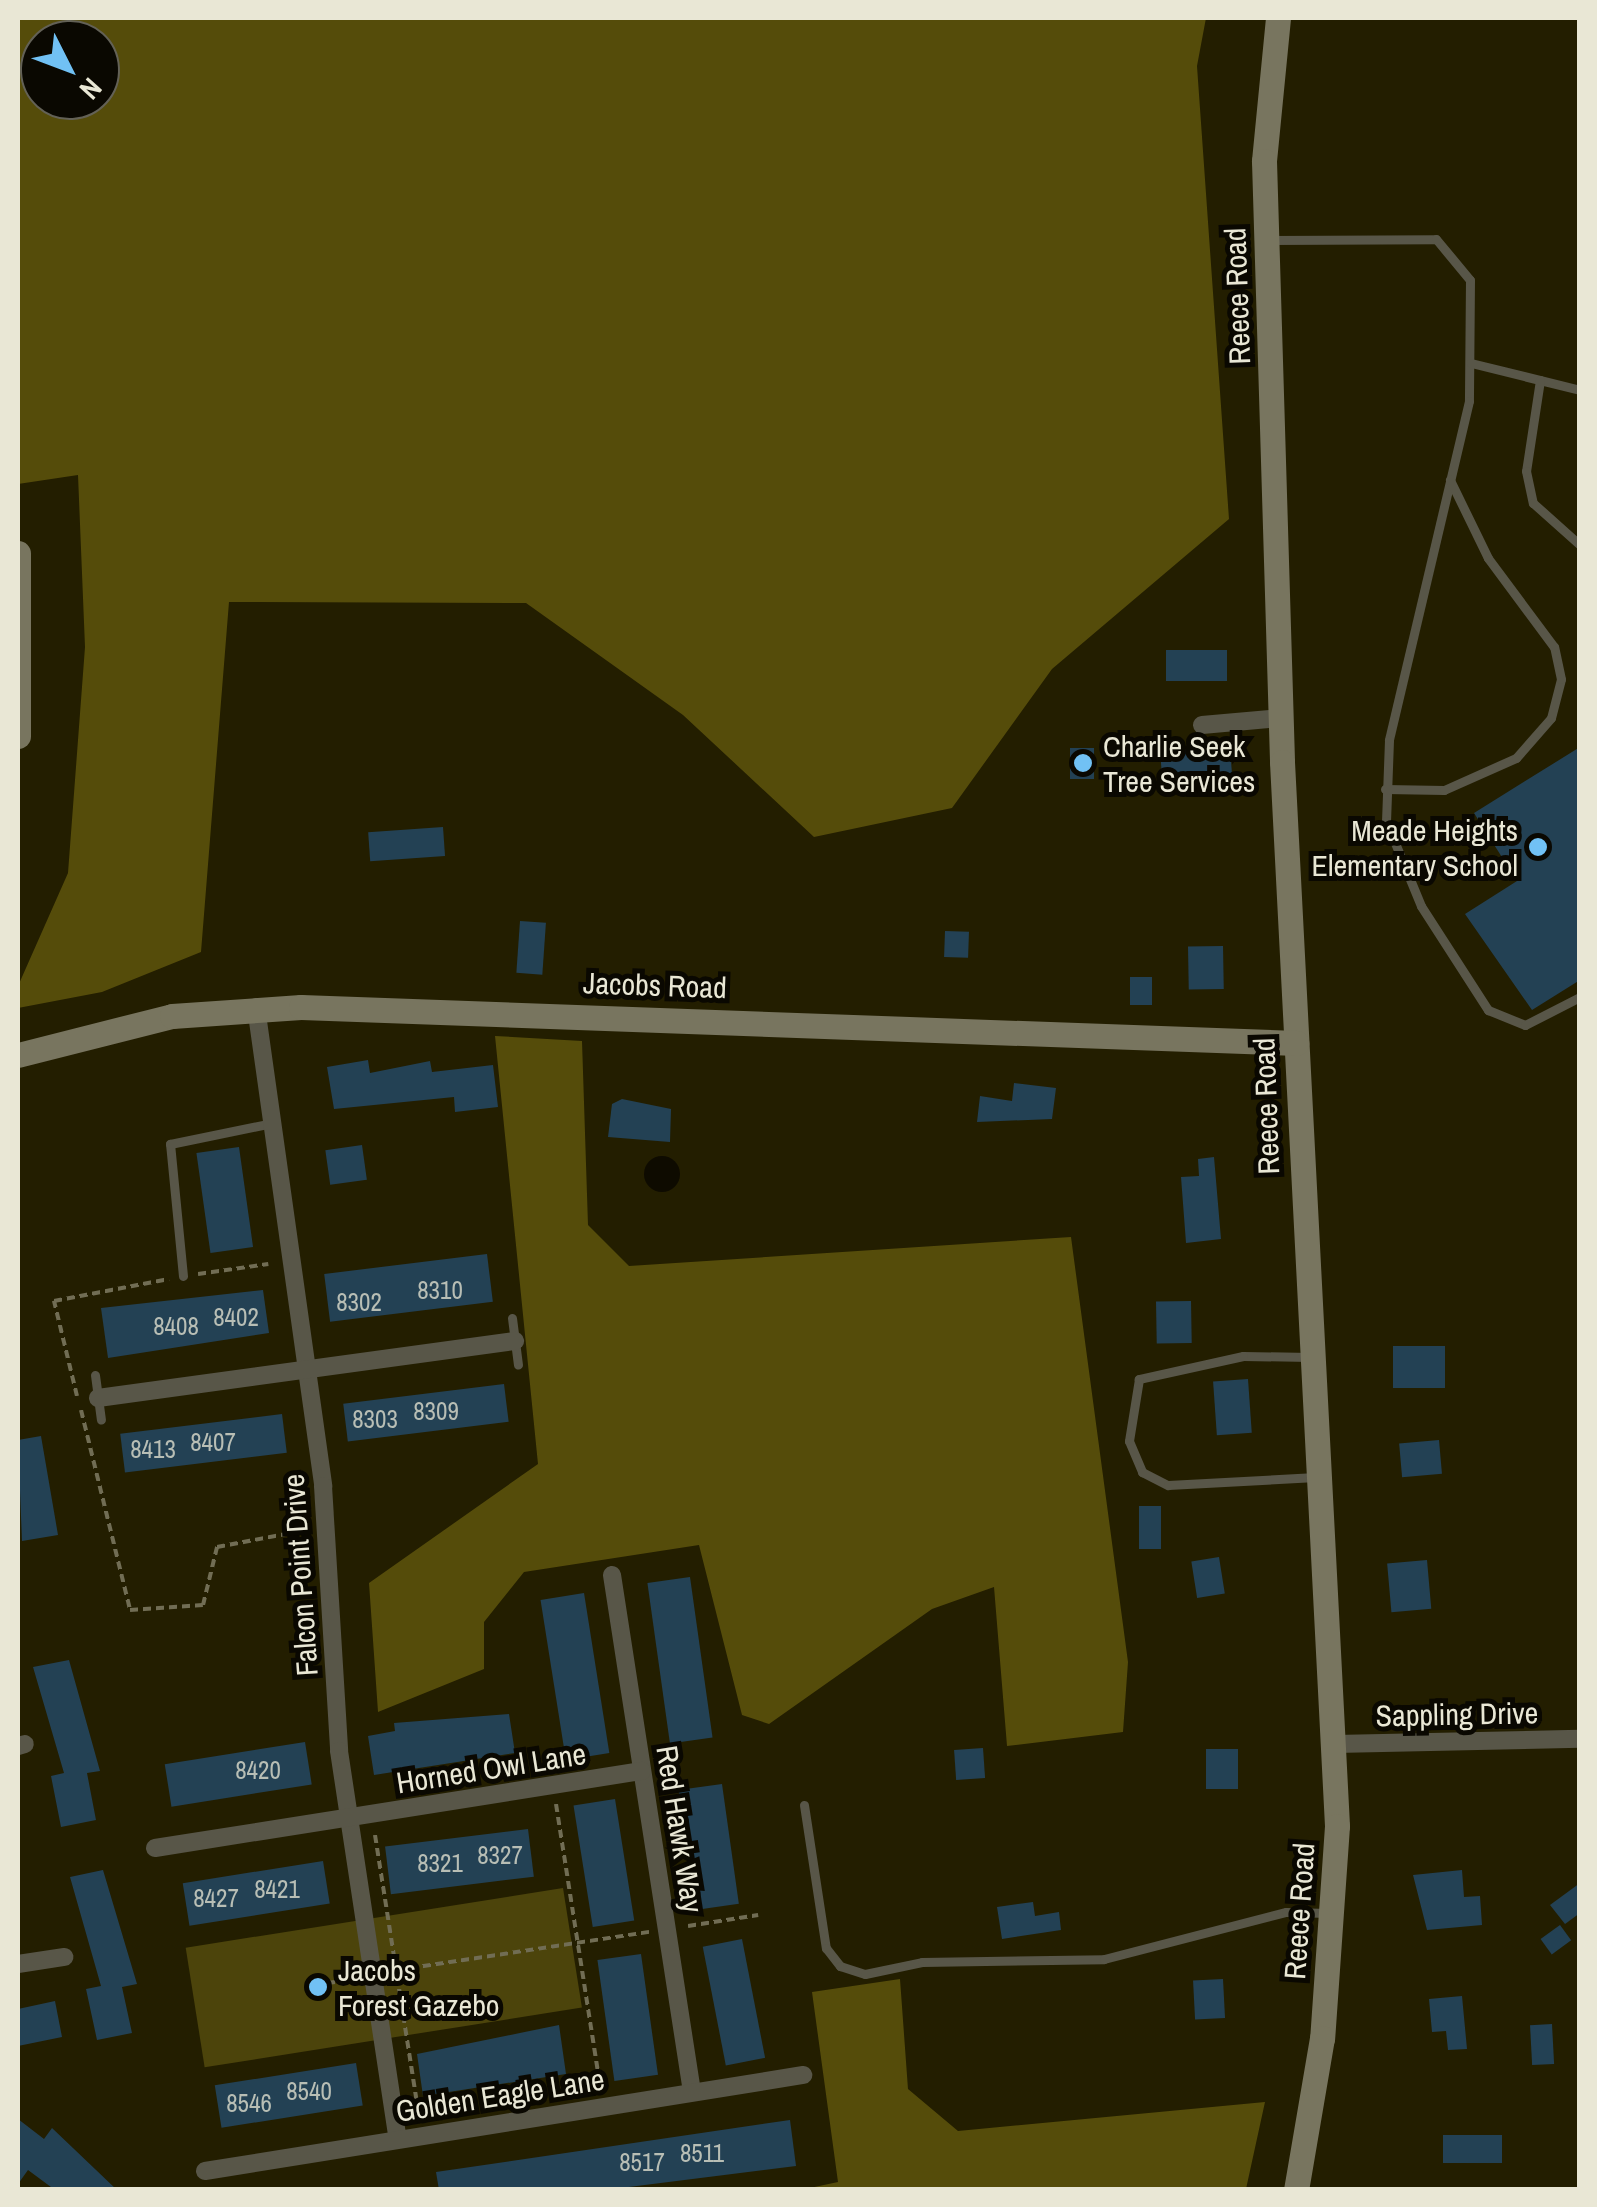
<!DOCTYPE html>
<style>
body{margin:0}
#map{position:relative;width:1597px;height:2207px;overflow:hidden;background:#231e00;font-family:"Archivo Narrow",sans-serif}
div>[style]{position:absolute}
.green>*{inset:0;background:#4c440b;transform-origin:0 0}
.forest>*{inset:0;background:#554c0a}
.water>*{inset:0;background:#0e0b00}
.round{border-radius:50%}
.building>*{inset:0;background:#234154;transform-origin:0 0}
.path>*{height:4px;margin-top:-2px;transform-origin:0;background:repeating-linear-gradient(90deg,#716d54 0 8px,transparent 0 13px)}
.lane>*{height:9px;margin:-4.5px;padding:0 4.5px;transform-origin:4.5px;border-radius:4.5px;background:#585648}
.street>*{height:18px;margin:-9px;padding:0 9px;transform-origin:9px;border-radius:9px;background:#585648}
.secondary>*{height:25px;margin:-12.5px;padding:0 12.5px;transform-origin:12.5px;border-radius:12.5px;background:#78755f}
.dots>*{width:28px;height:28px;translate:-50% -50%;box-sizing:border-box;border:5px solid #0a0801;border-radius:50%}
span{translate:-50% -50%;white-space:nowrap;text-align:center;line-height:1.15;-webkit-text-stroke:10px #0a0801;paint-order:stroke}
.number-label{font-size:25px;color:#b8beb5}
.number-label span{-webkit-text-stroke-width:0}
.street-label{font-size:30px;color:#e9e7d5}
.poi-label{font-size:30px;color:#e9e7d5}
.left{translate:0 -50%;text-align:left}
.right{translate:-100% -50%;text-align:right}
.frame{position:absolute;inset:0;border:20px solid #e9e7d5;pointer-events:none}
.north{position:absolute;left:20px;top:20px;width:100px;height:100px;box-sizing:border-box;background:#0a0801;border:2px solid #636156;border-radius:50%;rotate:132deg;font-size:28px;font-weight:700;line-height:40px;text-align:center;color:#e9e7d5}
.north::after{content:'';display:block;margin:auto;width:35px;height:45px;background:#71c1f4;clip-path:polygon(50% 0,100% 100%,50% 72%,0 100%)}
</style>
<div id="map">
<div class="green">
<i style="left:563px;top:1888px;width:121px;height:382px;rotate:81deg"></i>
</div>
<div class="forest">
<i style="clip-path:polygon(evenodd,18px 18px,1206px 18px,1197px 66px,1229px 519px,1052px 669px,952px 808px,814px 837px,683px 715px,526px 603px,229px 602px,201px 952px,102px 992px,18px 1008px,18px 986px,68px 873px,85px 647px,78px 475px,18px 484px,18px 18px,40px 40px,100px 40px,100px 100px,40px 100px,40px 40px)"></i>
<i style="clip-path:polygon(495px 1036px,582px 1041px,588px 1225px,629px 1266px,1071px 1237px,1128px 1662px,1123px 1732px,1007px 1746px,994px 1587px,932px 1609px,769px 1724px,742px 1715px,699px 1545px,524px 1572px,484px 1622px,484px 1669px,378px 1712px,369px 1583px,538px 1464px)"></i>
<i style="clip-path:polygon(900px 1979px,908px 2089px,958px 2131px,1265px 2102px,1246px 2189px,805px 2189px,838px 2182px,812px 1992px)"></i>
</div>
<div class="water">
<i class="round" style="left:644px;top:1156px;width:36px;height:36px"></i>
</div>
<div class="building">
<i style="left:1166px;top:650px;width:61px;height:31px"></i>
<i style="left:1230px;top:746px;width:27px;height:70px;rotate:86deg"></i>
<i style="clip-path:polygon(1580px 747px,1580px 980px,1532px 1010px,1465px 914px,1517px 881px,1474px 813px)"></i>
<i style="left:1070px;top:748px;width:24px;height:31px"></i>
<i style="left:443px;top:827px;width:29px;height:75px;rotate:86deg"></i>
<i style="left:520px;top:921px;width:26px;height:52px;rotate:4deg"></i>
<i style="left:945px;top:931px;width:24px;height:26px;rotate:2deg"></i>
<i style="left:1223px;top:946px;width:43px;height:35px;rotate:89deg"></i>
<i style="left:1130px;top:977px;width:22px;height:28px"></i>
<i style="clip-path:polygon(368px 1060px,370px 1073px,430px 1061px,432px 1072px,493px 1065px,498px 1107px,455px 1112px,454px 1097px,334px 1109px,327px 1067px)"></i>
<i style="clip-path:polygon(1014px 1083px,1056px 1088px,1052px 1119px,977px 1122px,980px 1096px,1012px 1101px)"></i>
<i style="clip-path:polygon(622px 1099px,671px 1109px,670px 1142px,608px 1137px,612px 1104px)"></i>
<i style="left:362px;top:1145px;width:35px;height:37px;rotate:82deg"></i>
<i style="left:239px;top:1147px;width:101px;height:43px;rotate:82deg"></i>
<i style="clip-path:polygon(1214px 1157px,1221px 1239px,1186px 1243px,1181px 1177px,1199px 1176px,1198px 1159px)"></i>
<i style="left:487px;top:1254px;width:48px;height:164px;rotate:83deg"></i>
<i style="clip-path:polygon(263px 1290px,269px 1333px,108px 1358px,101px 1308px)"></i>
<i style="left:1191px;top:1301px;width:42px;height:35px;rotate:89deg"></i>
<i style="left:1445px;top:1346px;width:42px;height:52px;rotate:90deg"></i>
<i style="left:1248px;top:1379px;width:54px;height:35px;rotate:86deg"></i>
<i style="left:504px;top:1384px;width:38px;height:162px;rotate:83deg"></i>
<i style="left:282px;top:1414px;width:39px;height:163px;rotate:83deg"></i>
<i style="clip-path:polygon(41px 1436px,58px 1535px,22px 1541px,18px 1440px)"></i>
<i style="left:1439px;top:1440px;width:34px;height:40px;rotate:85deg"></i>
<i style="left:1139px;top:1506px;width:22px;height:43px"></i>
<i style="left:1219px;top:1557px;width:37px;height:28px;rotate:81deg"></i>
<i style="left:1427px;top:1560px;width:49px;height:40px;rotate:85deg"></i>
<i style="left:690px;top:1577px;width:162px;height:43px;rotate:82deg"></i>
<i style="left:584px;top:1593px;width:162px;height:44px;rotate:81deg"></i>
<i style="clip-path:polygon(69px 1660px,100px 1771px,87px 1773px,96px 1820px,61px 1827px,51px 1776px,64px 1773px,33px 1667px)"></i>
<i style="clip-path:polygon(509px 1714px,515px 1753px,374px 1775px,368px 1736px,395px 1731px,394px 1723px)"></i>
<i style="left:305px;top:1742px;width:43px;height:142px;rotate:81deg"></i>
<i style="left:983px;top:1748px;width:30px;height:29px;rotate:86deg"></i>
<i style="left:1206px;top:1749px;width:32px;height:40px"></i>
<i style="left:722px;top:1784px;width:121px;height:44px;rotate:82deg"></i>
<i style="left:615px;top:1799px;width:123px;height:42px;rotate:81deg"></i>
<i style="left:528px;top:1829px;width:48px;height:144px;rotate:83deg"></i>
<i style="left:323px;top:1861px;width:43px;height:142px;rotate:81deg"></i>
<i style="clip-path:polygon(103px 1870px,137px 1984px,122px 1987px,132px 2033px,97px 2040px,86px 1989px,101px 1986px,70px 1877px)"></i>
<i style="clip-path:polygon(1462px 1870px,1464px 1897px,1480px 1896px,1482px 1925px,1427px 1930px,1413px 1875px)"></i>
<i style="clip-path:polygon(1580px 1883px,1580px 1913px,1565px 1924px,1550px 1905px)"></i>
<i style="clip-path:polygon(1033px 1902px,1035px 1916px,1059px 1912px,1061px 1930px,1002px 1939px,997px 1907px)"></i>
<i style="left:1560px;top:1925px;width:19px;height:24px;rotate:54deg"></i>
<i style="left:742px;top:1939px;width:121px;height:40px;rotate:79deg"></i>
<i style="left:641px;top:1954px;width:122px;height:44px;rotate:82deg"></i>
<i style="left:1223px;top:1979px;width:39px;height:30px;rotate:87deg"></i>
<i style="clip-path:polygon(1462px 1996px,1467px 2049px,1448px 2050px,1446px 2031px,1432px 2032px,1429px 1999px)"></i>
<i style="clip-path:polygon(55px 2001px,62px 2037px,18px 2046px,18px 2009px)"></i>
<i style="left:1552px;top:2024px;width:40px;height:22px;rotate:87deg"></i>
<i style="clip-path:polygon(559px 2025px,566px 2074px,423px 2096px,417px 2054px)"></i>
<i style="left:356px;top:2063px;width:43px;height:143px;rotate:81deg"></i>
<i style="clip-path:polygon(18px 2119px,44px 2139px,52px 2128px,117px 2190px,55px 2190px,28px 2170px,18px 2184px)"></i>
<i style="clip-path:polygon(790px 2120px,796px 2166px,605px 2190px,439px 2190px,436px 2172px)"></i>
<i style="left:1443px;top:2135px;width:59px;height:28px"></i>
</div>
<div class="path">
<i style="left:198px;top:1274px;width:71px;rotate:-8.1deg"></i>
<i style="left:77px;top:1396px;width:98px;rotate:-103.6deg"></i>
<i style="left:54px;top:1301px;width:117px;rotate:-10.8deg"></i>
<i style="left:81px;top:1410px;width:206px;rotate:76.2deg"></i>
<i style="left:130px;top:1610px;width:73px;rotate:-3.9deg"></i>
<i style="left:203px;top:1605px;width:60px;rotate:-76.4deg"></i>
<i style="left:217px;top:1547px;width:86px;rotate:-10.7deg"></i>
<i style="left:556px;top:1804px;width:285px;rotate:81.1deg"></i>
<i style="left:375px;top:1835px;width:285px;rotate:81.1deg"></i>
<i style="left:688px;top:1926px;width:71px;rotate:-8.9deg"></i>
<i style="left:397px;top:1970px;width:255px;rotate:-8.6deg"></i>
<i style="left:327px;top:1983px;width:24px;rotate:-7deg"></i>
</div>
<div class="lane">
<i style="left:1270px;top:240px;width:166px;rotate:-0.3deg"></i>
<i style="left:1436px;top:239px;width:53px;rotate:50.3deg"></i>
<i style="left:1470px;top:280px;width:121px;rotate:90.5deg"></i>
<i style="left:1469px;top:401px;width:348px;rotate:103.3deg"></i>
<i style="left:1389px;top:740px;width:81px;rotate:92.1deg"></i>
<i style="left:1386px;top:821px;width:92px;rotate:67.6deg"></i>
<i style="left:1421px;top:906px;width:124px;rotate:57.2deg"></i>
<i style="left:1488px;top:1010px;width:40px;rotate:22deg"></i>
<i style="left:1525px;top:1025px;width:62px;rotate:-27deg"></i>
<i style="left:1471px;top:363px;width:112px;rotate:13.9deg"></i>
<i style="left:1540px;top:380px;width:92px;rotate:98.7deg"></i>
<i style="left:1526px;top:471px;width:33px;rotate:78deg"></i>
<i style="left:1533px;top:503px;width:63px;rotate:41.8deg"></i>
<i style="left:1385px;top:789px;width:59px;rotate:1deg"></i>
<i style="left:1444px;top:790px;width:79px;rotate:-24deg"></i>
<i style="left:1516px;top:758px;width:53px;rotate:-48.8deg"></i>
<i style="left:1551px;top:718px;width:40px;rotate:-75.6deg"></i>
<i style="left:1561px;top:679px;width:33px;rotate:-102deg"></i>
<i style="left:1554px;top:647px;width:111px;rotate:-126.6deg"></i>
<i style="left:1488px;top:558px;width:87px;rotate:-116deg"></i>
<i style="left:183px;top:1276px;width:133px;rotate:-95.6deg"></i>
<i style="left:170px;top:1144px;width:104px;rotate:-11.6deg"></i>
<i style="left:512px;top:1318px;width:47px;rotate:82.7deg"></i>
<i style="left:1310px;top:1357px;width:67px;rotate:-179.1deg"></i>
<i style="left:1243px;top:1356px;width:107px;rotate:167.5deg"></i>
<i style="left:1139px;top:1379px;width:63px;rotate:99.2deg"></i>
<i style="left:1129px;top:1441px;width:34px;rotate:67deg"></i>
<i style="left:1142px;top:1472px;width:29px;rotate:27deg"></i>
<i style="left:1168px;top:1485px;width:148px;rotate:-3.1deg"></i>
<i style="left:95px;top:1375px;width:45px;rotate:82.4deg"></i>
<i style="left:804px;top:1805px;width:145px;rotate:81.3deg"></i>
<i style="left:826px;top:1948px;width:23px;rotate:52deg"></i>
<i style="left:840px;top:1966px;width:26px;rotate:18deg"></i>
<i style="left:865px;top:1974px;width:58px;rotate:-11.9deg"></i>
<i style="left:922px;top:1962px;width:182px;rotate:-0.9deg"></i>
<i style="left:1104px;top:1959px;width:188px;rotate:-14.5deg"></i>
<i style="left:1286px;top:1912px;width:44px;rotate:1.3deg"></i>
</div>
<div class="street">
<i style="left:1202px;top:725px;width:79px;rotate:-5.1deg"></i>
<i style="left:256px;top:1007px;width:484px;rotate:82deg"></i>
<i style="left:323px;top:1486px;width:265px;rotate:86.5deg"></i>
<i style="left:339px;top:1751px;width:392px;rotate:81.4deg"></i>
<i style="left:98px;top:1398px;width:421px;rotate:-7.8deg"></i>
<i style="left:612px;top:1575px;width:523px;rotate:81.2deg"></i>
<i style="left:1335px;top:1744px;width:245px;rotate:-1.2deg"></i>
<i style="left:18px;top:1746px;width:7px;rotate:-16deg"></i>
<i style="left:155px;top:1848px;width:493px;rotate:-9deg"></i>
<i style="left:18px;top:1964px;width:47px;rotate:-8.7deg"></i>
<i style="left:205px;top:2171px;width:606px;rotate:-9.12deg"></i>
</div>
<div class="secondary">
<i style="left:1278px;top:18px;width:144px;rotate:95.6deg"></i>
<i style="left:1264px;top:161px;width:601px;rotate:88.28deg"></i>
<i style="left:1282px;top:762px;width:1065px;rotate:87.04deg"></i>
<i style="left:1337px;top:1826px;width:213px;rotate:94deg"></i>
<i style="left:1322px;top:2038px;width:154px;rotate:99.7deg"></i>
<i style="left:18px;top:553px;width:183px;rotate:90deg"></i>
<i style="left:18px;top:1055px;width:159px;rotate:-14.2deg"></i>
<i style="left:172px;top:1016px;width:129px;rotate:-4deg"></i>
<i style="left:301px;top:1007px;width:996px;rotate:2.07deg"></i>
</div>
<div class="dots">
<i style="left:1083px;top:763px;background:#71c1f4"></i>
<i style="left:1538px;top:847px;background:#71c1f4"></i>
<i style="left:318px;top:1987px;background:#71c1f4"></i>
</div>
<div class="number-label">
<span style="left:440px;top:1290px">8310</span>
<span style="left:359px;top:1302px">8302</span>
<span style="left:236px;top:1317px">8402</span>
<span style="left:176px;top:1326px">8408</span>
<span style="left:436px;top:1411px">8309</span>
<span style="left:375px;top:1419px">8303</span>
<span style="left:213px;top:1442px">8407</span>
<span style="left:153px;top:1449px">8413</span>
<span style="left:258px;top:1770px">8420</span>
<span style="left:500px;top:1855px">8327</span>
<span style="left:440px;top:1863px">8321</span>
<span style="left:277px;top:1889px">8421</span>
<span style="left:216px;top:1898px">8427</span>
<span style="left:309px;top:2091px">8540</span>
<span style="left:249px;top:2103px">8546</span>
<span style="left:702px;top:2153px">8511</span>
<span style="left:642px;top:2162px">8517</span>
</div>
<div class="street-label">
<span style="left:1237px;top:296px;rotate:-92deg">Reece Road</span>
<span style="left:655px;top:985px;rotate:2deg">Jacobs Road</span>
<span style="left:1266px;top:1106px;rotate:-92deg">Reece Road</span>
<span style="left:300px;top:1575px;rotate:-94deg">Falcon Point Drive</span>
<span style="left:1457px;top:1714px;rotate:-1deg">Sappling Drive</span>
<span style="left:491px;top:1768px;rotate:-9deg">Horned Owl Lane</span>
<span style="left:680px;top:1829px;rotate:81deg">Red Hawk Way</span>
<span style="left:1299px;top:1911px;rotate:-86deg">Reece Road</span>
<span style="left:500px;top:2095px;rotate:-9deg">Golden Eagle Lane</span>
</div>
<div class="poi-label">
<span class="left" style="left:1103px;top:763px">Charlie Seek<br>Tree Services</span>
<span class="right" style="left:1518px;top:847px">Meade Heights<br>Elementary School</span>
<span class="left" style="left:338px;top:1987px">Jacobs<br>Forest Gazebo</span>
</div>
<div class="frame"></div>
<div class="north">N</div>
</div>
